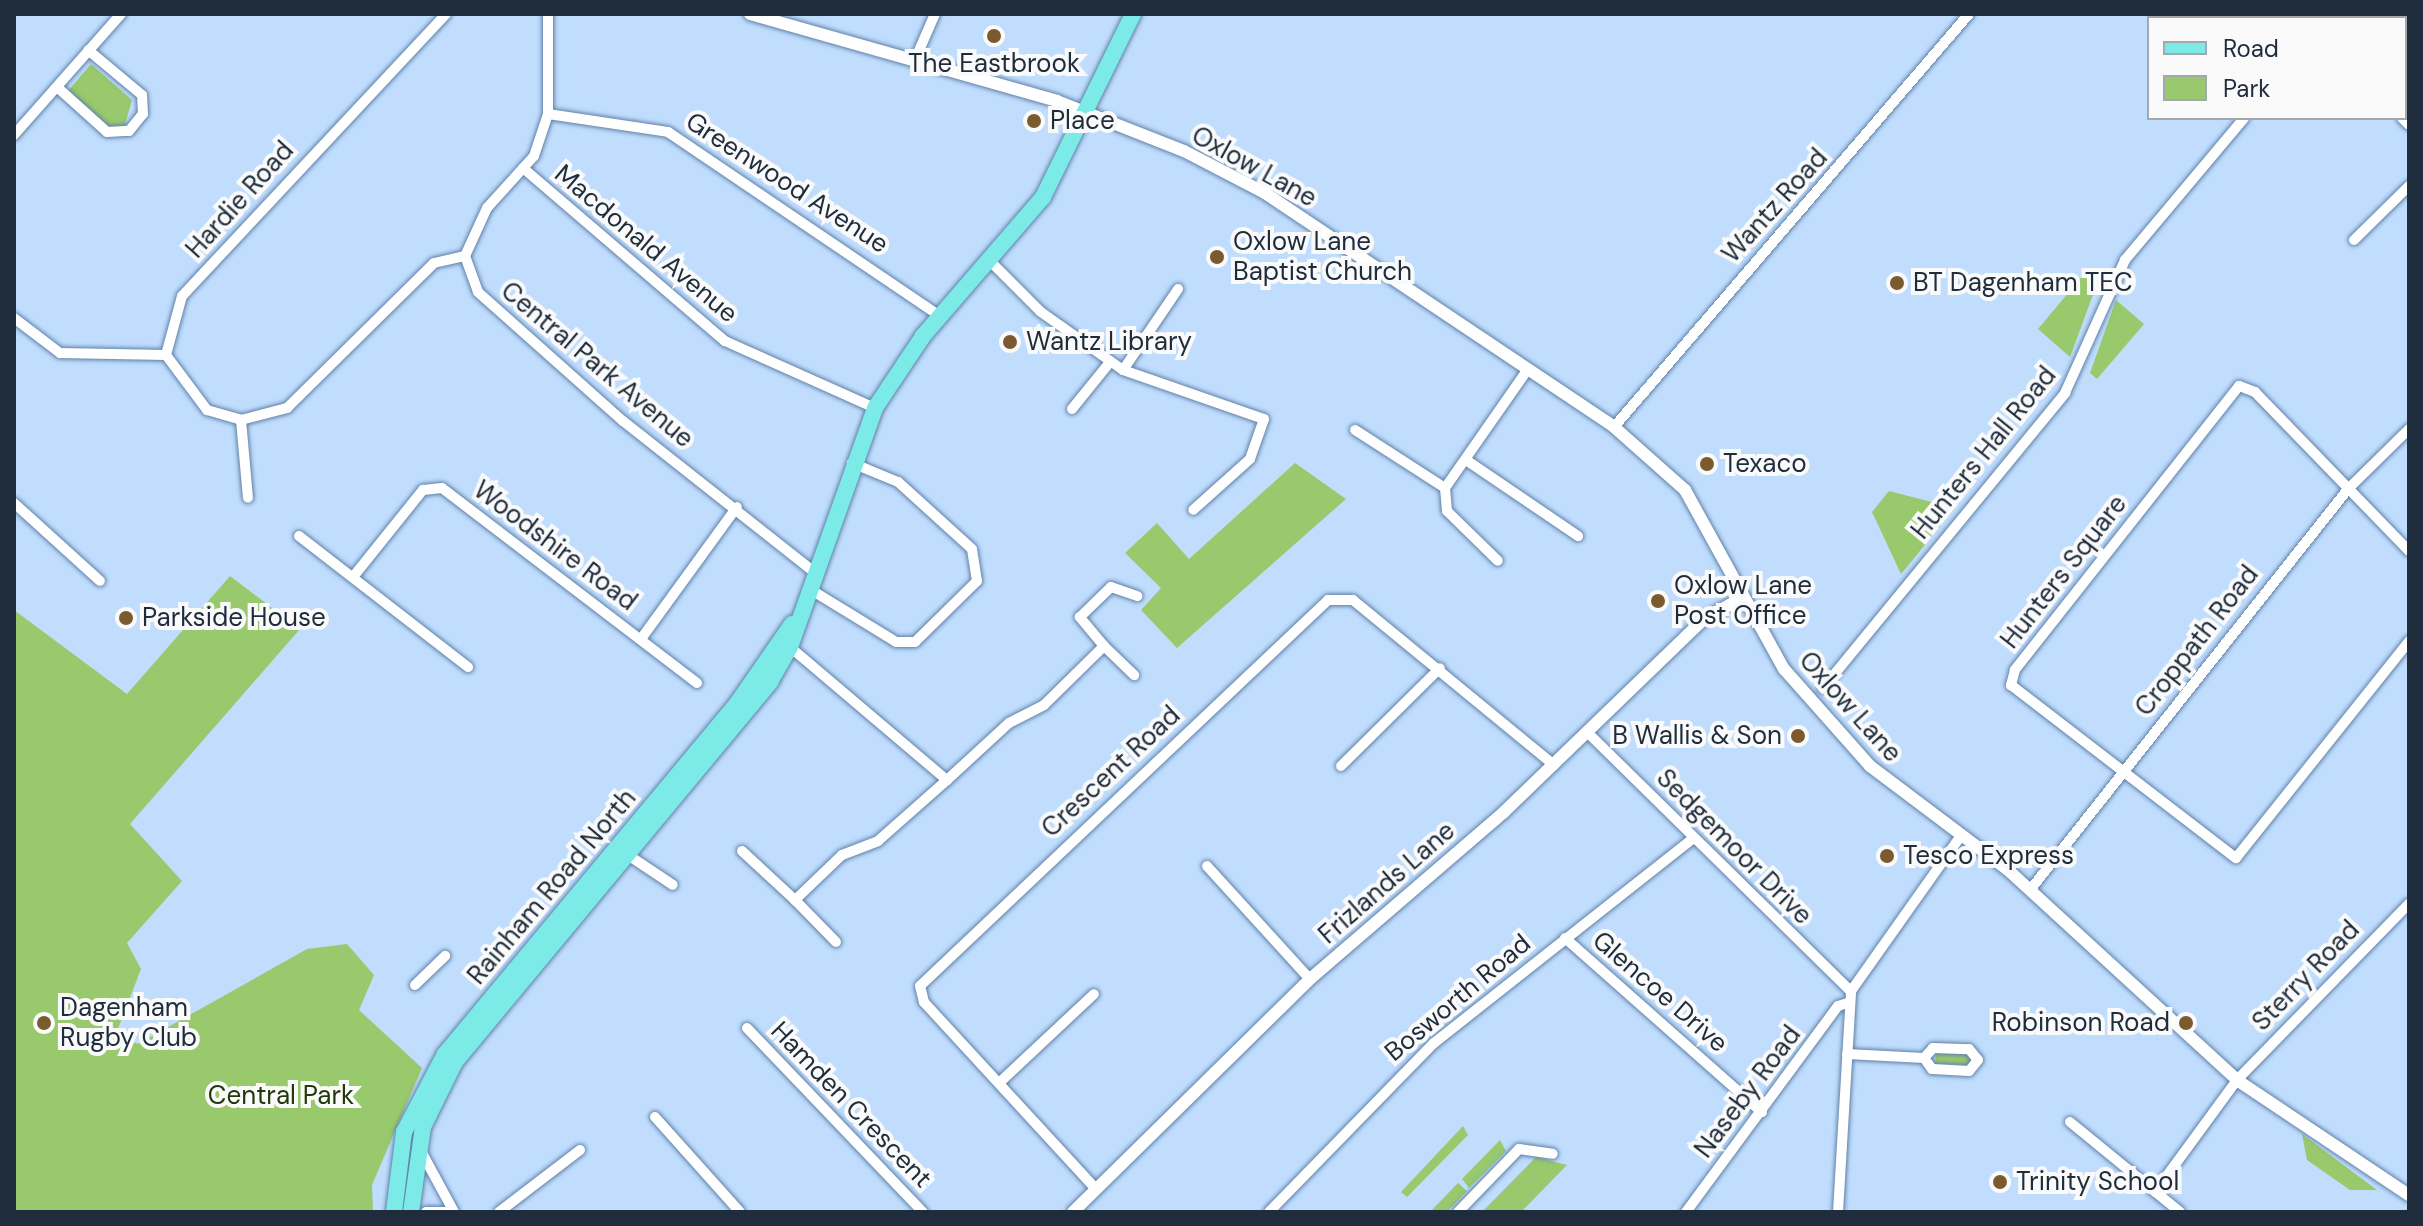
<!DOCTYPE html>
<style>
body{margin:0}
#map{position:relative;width:2423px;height:1226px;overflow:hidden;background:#c0ddfe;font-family:"DM Sans",sans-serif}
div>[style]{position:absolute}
.green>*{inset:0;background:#98c96c}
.roads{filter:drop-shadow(0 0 2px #6082a8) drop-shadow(0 0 2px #6082a8)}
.minor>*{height:10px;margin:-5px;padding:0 5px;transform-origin:5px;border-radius:5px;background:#fff}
.tertiary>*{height:12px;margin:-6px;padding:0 6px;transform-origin:6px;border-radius:6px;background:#fff}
.primary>*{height:16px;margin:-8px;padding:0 8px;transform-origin:8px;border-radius:8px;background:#7cebe8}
.dots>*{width:22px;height:22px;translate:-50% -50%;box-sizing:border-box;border:4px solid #fafafa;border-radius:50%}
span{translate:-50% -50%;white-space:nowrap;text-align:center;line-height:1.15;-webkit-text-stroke:8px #fafafa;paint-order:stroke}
.poi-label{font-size:26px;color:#1e2c3c}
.left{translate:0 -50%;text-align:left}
.right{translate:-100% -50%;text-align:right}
.street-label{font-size:26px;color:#1e2c3c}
.park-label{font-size:26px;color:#23380b}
.frame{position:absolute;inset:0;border:16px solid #1e2c3c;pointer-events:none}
.legend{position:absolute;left:2147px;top:16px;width:260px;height:104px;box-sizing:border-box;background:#fafafa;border:2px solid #a2a8ae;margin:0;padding:10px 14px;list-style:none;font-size:24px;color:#1e2c3c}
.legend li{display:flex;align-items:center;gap:16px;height:40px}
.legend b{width:40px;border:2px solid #a2a8ae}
</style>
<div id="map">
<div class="green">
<i style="clip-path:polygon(91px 64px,132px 100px,124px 128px,108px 127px,68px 91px)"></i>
<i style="clip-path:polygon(2084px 274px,2097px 284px,2070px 357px,2038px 329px)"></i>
<i style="clip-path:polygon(2116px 300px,2144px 324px,2097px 379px,2090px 373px)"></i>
<i style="clip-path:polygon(1295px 463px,1346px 499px,1177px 648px,1141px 610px,1161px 588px,1125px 553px,1157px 523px,1189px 559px)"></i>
<i style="clip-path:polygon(1889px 491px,1955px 508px,1901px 574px,1872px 512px)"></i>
<i style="clip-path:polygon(230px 576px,300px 629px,130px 824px,182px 881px,127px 943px,141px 969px,116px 1034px,138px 1044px,307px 949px,347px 944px,374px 975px,359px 1010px,422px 1068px,372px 1185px,373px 1212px,14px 1212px,14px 610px,127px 694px)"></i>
<i style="clip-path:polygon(1936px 1053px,1968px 1054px,1973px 1058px,1969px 1065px,1935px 1064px)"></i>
<i style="clip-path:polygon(1463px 1126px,1468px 1135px,1407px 1197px,1401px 1192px)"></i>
<i style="clip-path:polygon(2302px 1134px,2377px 1190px,2350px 1190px,2307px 1160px)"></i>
<i style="clip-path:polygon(1500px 1140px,1506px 1151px,1469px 1188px,1462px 1179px)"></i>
<i style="clip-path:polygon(1536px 1157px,1567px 1165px,1521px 1212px,1482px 1212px)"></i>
<i style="clip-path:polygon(1458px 1183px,1467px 1191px,1447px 1212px,1430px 1212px)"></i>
</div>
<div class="roads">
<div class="minor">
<i style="left:446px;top:14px;width:386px;rotate:133.1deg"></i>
<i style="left:182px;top:296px;width:61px;rotate:105.2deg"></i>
<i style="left:166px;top:355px;width:69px;rotate:53.3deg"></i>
<i style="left:207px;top:410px;width:35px;rotate:16deg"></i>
<i style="left:241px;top:420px;width:48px;rotate:-14.6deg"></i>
<i style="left:287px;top:408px;width:206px;rotate:-44.6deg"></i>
<i style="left:434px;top:263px;width:32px;rotate:-13deg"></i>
<i style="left:548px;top:14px;width:100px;rotate:90deg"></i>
<i style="left:548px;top:114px;width:44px;rotate:108.4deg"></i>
<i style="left:534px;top:156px;width:70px;rotate:132.1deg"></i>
<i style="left:487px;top:208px;width:53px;rotate:114.6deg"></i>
<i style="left:465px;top:256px;width:38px;rotate:70deg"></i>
<i style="left:478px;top:292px;width:194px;rotate:41.7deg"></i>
<i style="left:623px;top:421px;width:243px;rotate:38.3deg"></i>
<i style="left:2301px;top:14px;width:6px;rotate:45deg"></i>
<i style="left:914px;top:62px;width:52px;rotate:-66.4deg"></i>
<i style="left:57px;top:87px;width:67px;rotate:42deg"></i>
<i style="left:107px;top:132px;width:22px;rotate:-3deg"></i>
<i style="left:129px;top:131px;width:22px;rotate:-51deg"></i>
<i style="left:143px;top:114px;width:19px;rotate:-93deg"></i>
<i style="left:142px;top:95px;width:70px;rotate:-140.2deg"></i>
<i style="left:548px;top:114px;width:121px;rotate:8.5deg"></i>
<i style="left:668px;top:132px;width:328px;rotate:34.1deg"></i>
<i style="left:2402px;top:118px;width:10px;rotate:45deg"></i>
<i style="left:14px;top:135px;width:162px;rotate:-48.5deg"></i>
<i style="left:523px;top:168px;width:266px;rotate:40.6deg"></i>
<i style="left:725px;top:341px;width:164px;rotate:24.1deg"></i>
<i style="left:2354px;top:240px;width:77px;rotate:-44.5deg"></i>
<i style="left:990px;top:261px;width:72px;rotate:45deg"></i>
<i style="left:1041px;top:312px;width:100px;rotate:35.3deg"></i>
<i style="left:1123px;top:370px;width:149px;rotate:19.2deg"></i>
<i style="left:1264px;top:419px;width:42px;rotate:109.3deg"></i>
<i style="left:1250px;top:459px;width:76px;rotate:138.2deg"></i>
<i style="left:14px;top:318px;width:58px;rotate:37.3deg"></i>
<i style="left:60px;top:353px;width:106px;rotate:1.1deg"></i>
<i style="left:1123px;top:370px;width:98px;rotate:-55.8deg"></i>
<i style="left:1072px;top:409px;width:60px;rotate:-51deg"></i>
<i style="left:241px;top:420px;width:78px;rotate:84.9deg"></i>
<i style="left:1614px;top:427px;width:545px;rotate:-49.32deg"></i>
<i style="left:1355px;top:430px;width:107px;rotate:32.8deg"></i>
<i style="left:1469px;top:462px;width:132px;rotate:34.2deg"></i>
<i style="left:1445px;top:488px;width:145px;rotate:-55.1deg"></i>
<i style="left:1445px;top:488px;width:23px;rotate:85deg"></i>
<i style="left:1447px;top:511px;width:71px;rotate:44.4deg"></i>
<i style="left:14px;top:503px;width:116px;rotate:42.2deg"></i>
<i style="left:299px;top:536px;width:214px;rotate:37.8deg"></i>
<i style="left:2409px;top:551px;width:221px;rotate:-134.1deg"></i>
<i style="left:2255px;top:392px;width:17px;rotate:-159deg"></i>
<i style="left:2239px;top:386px;width:362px;rotate:128.3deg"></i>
<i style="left:2015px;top:670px;width:16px;rotate:105deg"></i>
<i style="left:2011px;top:685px;width:284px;rotate:37.6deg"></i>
<i style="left:2236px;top:858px;width:278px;rotate:-51.4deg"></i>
<i style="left:353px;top:577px;width:112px;rotate:-51.2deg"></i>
<i style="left:423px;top:490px;width:19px;rotate:-6deg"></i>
<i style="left:442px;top:488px;width:321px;rotate:37.4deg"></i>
<i style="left:808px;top:588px;width:103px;rotate:31.5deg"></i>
<i style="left:896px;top:642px;width:19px"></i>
<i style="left:915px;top:642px;width:87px;rotate:-44.5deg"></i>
<i style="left:977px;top:581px;width:32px;rotate:-99deg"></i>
<i style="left:972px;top:549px;width:100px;rotate:-137.8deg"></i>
<i style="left:898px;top:482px;width:50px;rotate:-157.6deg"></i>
<i style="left:641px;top:639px;width:163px;rotate:-54deg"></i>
<i style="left:1104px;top:646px;width:42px;rotate:44deg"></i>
<i style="left:790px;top:647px;width:206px;rotate:40.3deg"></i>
<i style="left:947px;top:780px;width:84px;rotate:-42.6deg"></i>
<i style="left:1009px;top:723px;width:39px;rotate:-27deg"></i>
<i style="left:1044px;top:705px;width:84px;rotate:-44.5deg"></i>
<i style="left:1104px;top:646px;width:38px;rotate:-130deg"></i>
<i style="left:1080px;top:617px;width:43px;rotate:-44.1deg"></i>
<i style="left:1111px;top:587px;width:28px;rotate:19deg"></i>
<i style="left:1823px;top:688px;width:382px;rotate:-50.6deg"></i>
<i style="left:2065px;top:393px;width:146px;rotate:-65.7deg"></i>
<i style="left:2125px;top:260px;width:185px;rotate:-50deg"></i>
<i style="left:1587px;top:732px;width:370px;rotate:44.5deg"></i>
<i style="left:1341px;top:766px;width:139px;rotate:-44.7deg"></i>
<i style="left:742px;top:851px;width:72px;rotate:42.8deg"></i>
<i style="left:631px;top:857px;width:50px;rotate:33.7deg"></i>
<i style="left:1207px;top:866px;width:153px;rotate:47.7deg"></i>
<i style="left:2030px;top:890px;width:512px;rotate:-51.58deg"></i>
<i style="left:2348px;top:489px;width:86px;rotate:-44.5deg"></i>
<i style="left:1565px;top:938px;width:263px;rotate:41.5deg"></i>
<i style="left:836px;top:942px;width:59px;rotate:-134.3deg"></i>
<i style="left:795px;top:900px;width:65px;rotate:-43.8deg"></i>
<i style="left:842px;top:855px;width:39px;rotate:-21deg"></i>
<i style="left:878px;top:841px;width:92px;rotate:-41.5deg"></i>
<i style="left:415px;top:985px;width:42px;rotate:-44deg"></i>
<i style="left:747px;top:1028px;width:255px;rotate:46.3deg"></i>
<i style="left:1847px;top:1054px;width:77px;rotate:3deg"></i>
<i style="left:1924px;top:1058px;width:13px;rotate:-48deg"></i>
<i style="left:1933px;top:1048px;width:36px;rotate:2deg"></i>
<i style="left:1969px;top:1049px;width:14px;rotate:51deg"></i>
<i style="left:1978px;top:1060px;width:14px;rotate:129deg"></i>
<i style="left:1969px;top:1071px;width:37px;rotate:-177deg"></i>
<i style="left:1932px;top:1069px;width:14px;rotate:-126deg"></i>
<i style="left:999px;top:1083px;width:130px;rotate:-43.1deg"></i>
<i style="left:655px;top:1117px;width:127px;rotate:48.2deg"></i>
<i style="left:2070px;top:1122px;width:142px;rotate:39.3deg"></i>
<i style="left:422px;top:1153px;width:67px;rotate:61.5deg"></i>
<i style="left:1095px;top:1188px;width:253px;rotate:-132.6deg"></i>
<i style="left:924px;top:1002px;width:16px;rotate:-104deg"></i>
<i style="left:920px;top:986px;width:562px;rotate:-43.41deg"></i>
<i style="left:1328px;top:600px;width:25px"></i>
<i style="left:1353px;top:600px;width:260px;rotate:39.4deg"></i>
<i style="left:2155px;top:1192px;width:139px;rotate:-53.8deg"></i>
<i style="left:2237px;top:1080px;width:246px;rotate:-45.7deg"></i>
<i style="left:426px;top:1212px;width:26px"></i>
<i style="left:499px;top:1212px;width:102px;rotate:-37.4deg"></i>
<i style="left:1269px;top:1212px;width:236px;rotate:-45.7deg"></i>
<i style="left:1434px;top:1043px;width:331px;rotate:-38.3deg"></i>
<i style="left:1458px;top:1212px;width:88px;rotate:-45.9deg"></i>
<i style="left:1519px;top:1149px;width:34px;rotate:8deg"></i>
<i style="left:1686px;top:1212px;width:256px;rotate:-53.6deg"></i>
<i style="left:1838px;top:1006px;width:10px;rotate:-17deg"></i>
<i style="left:1838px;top:1212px;width:221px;rotate:-86.6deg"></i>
<i style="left:1851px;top:991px;width:189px;rotate:-54.7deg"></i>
</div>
<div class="tertiary">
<i style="left:750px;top:14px;width:319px;rotate:15.8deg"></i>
<i style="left:1057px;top:101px;width:136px;rotate:21.5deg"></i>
<i style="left:1184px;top:151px;width:91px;rotate:27.4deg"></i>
<i style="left:1265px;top:193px;width:420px;rotate:33.8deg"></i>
<i style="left:1614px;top:427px;width:95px;rotate:41.6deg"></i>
<i style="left:1685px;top:490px;width:205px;rotate:61.1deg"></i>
<i style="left:1784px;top:669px;width:130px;rotate:48.4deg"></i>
<i style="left:1870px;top:766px;width:173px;rotate:37deg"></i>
<i style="left:2008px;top:870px;width:311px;rotate:42.5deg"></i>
<i style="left:2237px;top:1080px;width:207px;rotate:33.8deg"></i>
<i style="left:1073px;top:1212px;width:332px;rotate:-44.5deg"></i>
<i style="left:1310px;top:979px;width:256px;rotate:-40.7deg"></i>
<i style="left:1504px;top:812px;width:278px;rotate:-44deg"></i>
<i style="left:1704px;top:619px;width:41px;rotate:-29.1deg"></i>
</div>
<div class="primary">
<i style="left:394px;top:1212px;width:81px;rotate:-82.9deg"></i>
<i style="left:404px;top:1132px;width:88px;rotate:-62.3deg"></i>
<i style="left:445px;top:1054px;width:458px;rotate:-50.2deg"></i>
<i style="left:738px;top:702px;width:95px;rotate:-55.3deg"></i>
<i style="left:411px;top:1212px;width:86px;rotate:-82deg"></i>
<i style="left:423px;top:1127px;width:72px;rotate:-63.8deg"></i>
<i style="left:455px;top:1062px;width:494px;rotate:-50.3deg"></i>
<i style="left:770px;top:682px;width:40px;rotate:-60.3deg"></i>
<i style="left:790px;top:647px;width:254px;rotate:-70.4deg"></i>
<i style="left:875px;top:408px;width:87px;rotate:-56.3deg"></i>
<i style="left:923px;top:336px;width:184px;rotate:-49.2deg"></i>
<i style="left:1043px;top:197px;width:204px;rotate:-63.8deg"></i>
</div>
</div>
<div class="dots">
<i style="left:994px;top:36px;background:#7b5a30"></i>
<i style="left:1034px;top:121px;background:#7b5a30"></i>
<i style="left:1217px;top:257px;background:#7b5a30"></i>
<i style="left:1897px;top:283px;background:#7b5a30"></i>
<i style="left:1010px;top:342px;background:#7b5a30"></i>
<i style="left:1707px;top:464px;background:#7b5a30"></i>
<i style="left:1658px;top:601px;background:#7b5a30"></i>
<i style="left:126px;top:618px;background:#7b5a30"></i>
<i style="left:1798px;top:736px;background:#7b5a30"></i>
<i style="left:1887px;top:856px;background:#7b5a30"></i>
<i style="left:44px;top:1023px;background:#7b5a30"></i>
<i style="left:2186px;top:1023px;background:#7b5a30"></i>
<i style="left:2000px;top:1182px;background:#7b5a30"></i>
</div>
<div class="poi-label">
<span style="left:994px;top:64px">The Eastbrook</span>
<span class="left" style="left:1050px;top:121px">Place</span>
<span class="left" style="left:1233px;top:257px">Oxlow Lane<br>Baptist Church</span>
<span class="left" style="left:1913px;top:283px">BT Dagenham TEC</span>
<span class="left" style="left:1026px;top:342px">Wantz Library</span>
<span class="left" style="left:1723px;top:464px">Texaco</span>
<span class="left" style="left:1674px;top:601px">Oxlow Lane<br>Post Office</span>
<span class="left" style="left:142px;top:618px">Parkside House</span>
<span class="right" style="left:1782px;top:736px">B Wallis &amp; Son</span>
<span class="left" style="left:1903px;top:856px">Tesco Express</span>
<span class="left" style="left:60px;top:1023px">Dagenham<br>Rugby Club</span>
<span class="right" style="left:2170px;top:1023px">Robinson Road</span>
<span class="left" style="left:2016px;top:1182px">Trinity School</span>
</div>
<div class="street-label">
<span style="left:1254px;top:167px;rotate:29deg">Oxlow Lane</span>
<span style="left:787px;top:183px;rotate:33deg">Greenwood Avenue</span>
<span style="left:240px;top:200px;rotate:-48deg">Hardie Road</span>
<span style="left:1775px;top:206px;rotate:-48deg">Wantz Road</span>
<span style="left:646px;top:244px;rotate:40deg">Macdonald Avenue</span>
<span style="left:597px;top:365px;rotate:40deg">Central Park Avenue</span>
<span style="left:1984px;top:453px;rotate:-51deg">Hunters Hall Road</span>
<span style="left:555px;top:546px;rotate:37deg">Woodshire Road</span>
<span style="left:2064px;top:572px;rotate:-52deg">Hunters Square</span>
<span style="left:2197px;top:641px;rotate:-52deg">Croppath Road</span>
<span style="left:1850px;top:707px;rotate:48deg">Oxlow Lane</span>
<span style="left:1111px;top:772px;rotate:-43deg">Crescent Road</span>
<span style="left:1734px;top:847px;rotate:45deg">Sedgemoor Drive</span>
<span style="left:1387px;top:883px;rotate:-41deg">Frizlands Lane</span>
<span style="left:552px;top:887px;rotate:-50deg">Rainham Road North</span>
<span style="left:2306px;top:976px;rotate:-46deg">Sterry Road</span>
<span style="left:1660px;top:992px;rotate:41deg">Glencoe Drive</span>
<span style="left:1458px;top:998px;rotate:-40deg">Bosworth Road</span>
<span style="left:1748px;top:1092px;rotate:-53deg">Naseby Road</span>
<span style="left:851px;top:1105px;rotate:46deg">Hamden Crescent</span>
</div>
<div class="park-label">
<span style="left:281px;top:1096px">Central Park</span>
</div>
<div class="frame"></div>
<ul class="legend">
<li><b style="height:10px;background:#7cebe8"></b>Road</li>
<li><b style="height:22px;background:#98c96c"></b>Park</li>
</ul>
</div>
